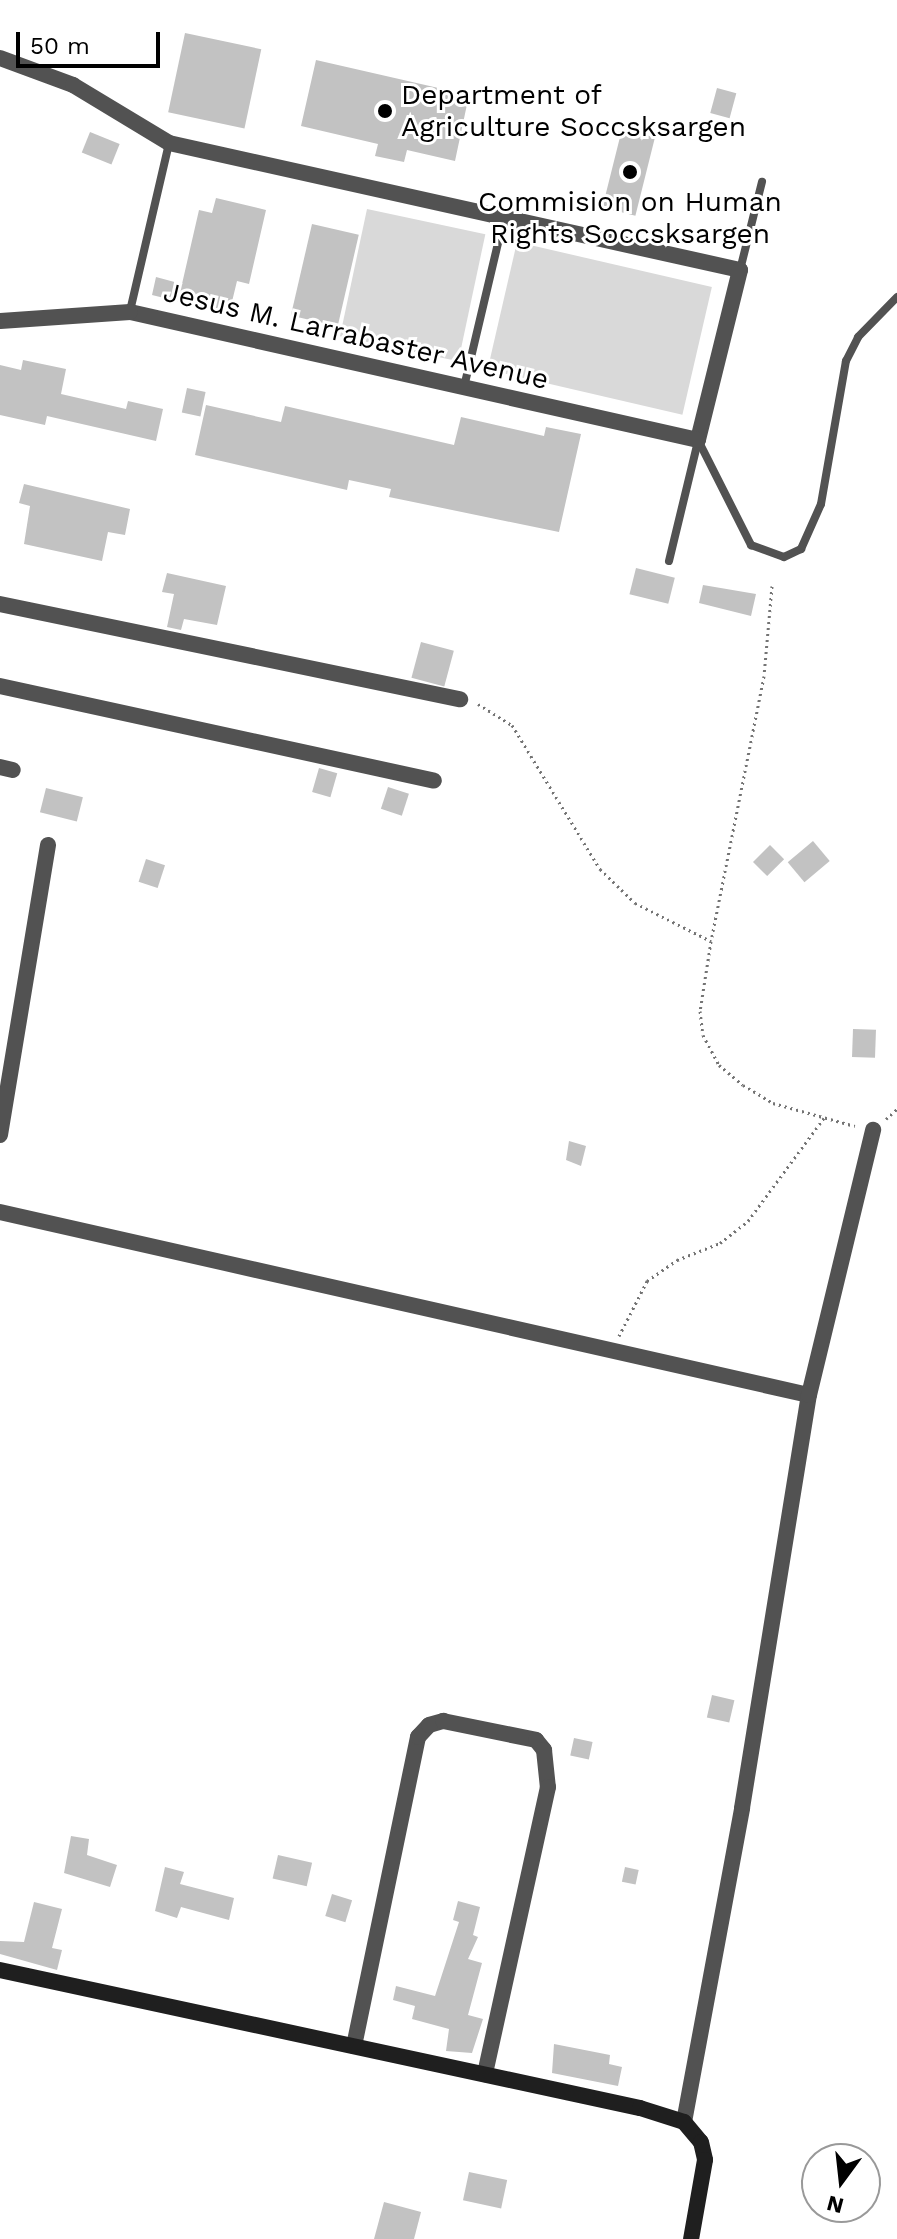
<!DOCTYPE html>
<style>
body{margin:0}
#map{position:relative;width:897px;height:2239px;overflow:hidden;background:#fff;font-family:"Work Sans",sans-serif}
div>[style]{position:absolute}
.green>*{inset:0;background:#d9d9d9;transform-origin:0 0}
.building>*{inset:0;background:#c2c2c2;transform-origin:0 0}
.path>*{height:3px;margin-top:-1.5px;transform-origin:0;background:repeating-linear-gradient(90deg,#747474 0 2px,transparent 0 6px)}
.lane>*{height:8px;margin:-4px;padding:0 4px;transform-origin:4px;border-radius:4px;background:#525252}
.street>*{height:16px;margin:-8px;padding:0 8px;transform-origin:8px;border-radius:8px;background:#525252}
.secondary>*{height:16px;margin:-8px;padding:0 8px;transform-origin:8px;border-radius:8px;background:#1f1f1f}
.dots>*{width:22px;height:22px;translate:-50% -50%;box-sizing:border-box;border:4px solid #fff;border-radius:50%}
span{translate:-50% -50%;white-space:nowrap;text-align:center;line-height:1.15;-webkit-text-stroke:6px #fff;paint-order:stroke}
.poi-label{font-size:28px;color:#000}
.left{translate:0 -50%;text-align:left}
.street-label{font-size:28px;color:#000}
.north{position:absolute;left:801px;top:2143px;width:80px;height:80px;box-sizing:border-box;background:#fff;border:2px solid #999;border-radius:50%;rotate:195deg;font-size:22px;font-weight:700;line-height:32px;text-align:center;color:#000}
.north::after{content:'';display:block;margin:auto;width:28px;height:36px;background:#000;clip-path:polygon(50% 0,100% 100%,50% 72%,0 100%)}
.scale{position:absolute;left:16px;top:32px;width:144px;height:36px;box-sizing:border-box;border:4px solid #000;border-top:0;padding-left:10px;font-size:24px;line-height:28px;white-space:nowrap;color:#000;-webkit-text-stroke:6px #fff;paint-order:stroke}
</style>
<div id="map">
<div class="green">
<i style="left:367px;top:209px;width:121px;height:130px;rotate:12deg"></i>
<i style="left:517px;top:242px;width:200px;height:131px;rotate:13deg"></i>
</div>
<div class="building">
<i style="left:185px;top:33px;width:78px;height:81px;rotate:12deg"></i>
<i style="clip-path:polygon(316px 60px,469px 95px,455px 161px,407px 150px,404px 162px,375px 156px,378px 144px,301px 126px)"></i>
<i style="left:717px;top:88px;width:20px;height:26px;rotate:15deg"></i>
<i style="left:622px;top:129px;width:34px;height:81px;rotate:14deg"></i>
<i style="left:90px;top:132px;width:32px;height:22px;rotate:22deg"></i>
<i style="clip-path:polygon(216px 198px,266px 210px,249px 284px,237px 281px,229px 314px,152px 295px,156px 277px,182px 284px,199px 210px,212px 213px)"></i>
<i style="left:312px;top:224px;width:48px;height:94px;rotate:13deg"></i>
<i style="clip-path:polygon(23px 360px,66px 369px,61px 394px,126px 409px,128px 401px,163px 409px,156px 441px,47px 416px,45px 425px,0 415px,0 365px,21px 370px)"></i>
<i style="left:187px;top:388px;width:19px;height:25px;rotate:12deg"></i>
<i style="clip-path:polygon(206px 405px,281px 422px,285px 406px,454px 445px,461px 417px,544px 436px,546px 427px,581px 434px,559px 532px,389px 497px,391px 489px,349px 480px,347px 490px,195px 455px)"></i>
<i style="clip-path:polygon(24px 484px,130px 509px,125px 535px,108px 532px,102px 561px,24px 544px,30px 506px,19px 503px)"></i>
<i style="left:636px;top:568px;width:40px;height:27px;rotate:14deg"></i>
<i style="clip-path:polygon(167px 573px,226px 586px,217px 625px,184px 619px,181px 630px,167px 627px,174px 594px,162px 592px)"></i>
<i style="clip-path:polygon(703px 585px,756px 594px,751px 616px,699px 603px)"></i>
<i style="left:421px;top:642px;width:34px;height:37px;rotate:15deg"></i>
<i style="left:319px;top:768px;width:19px;height:25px;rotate:16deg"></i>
<i style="left:388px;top:787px;width:22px;height:23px;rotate:18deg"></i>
<i style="left:46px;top:788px;width:38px;height:25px;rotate:14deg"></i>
<i style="left:813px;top:841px;width:26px;height:33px;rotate:50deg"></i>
<i style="left:770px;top:845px;width:20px;height:24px;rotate:45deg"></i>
<i style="left:146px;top:859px;width:20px;height:24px;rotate:18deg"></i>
<i style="left:853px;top:1029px;width:23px;height:28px;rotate:2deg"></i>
<i style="clip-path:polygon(569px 1141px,586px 1146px,581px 1166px,566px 1160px)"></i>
<i style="left:712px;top:1695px;width:23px;height:23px;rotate:13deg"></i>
<i style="left:574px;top:1738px;width:19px;height:18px;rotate:12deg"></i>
<i style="clip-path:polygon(71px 1836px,89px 1839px,87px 1855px,117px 1865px,110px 1887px,64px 1873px)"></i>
<i style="left:278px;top:1855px;width:35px;height:24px;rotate:13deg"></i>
<i style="clip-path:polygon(165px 1867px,184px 1872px,180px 1884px,234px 1898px,229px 1920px,181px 1907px,177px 1918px,155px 1911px)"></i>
<i style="left:625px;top:1867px;width:14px;height:15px;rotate:12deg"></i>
<i style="left:332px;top:1894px;width:21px;height:23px;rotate:17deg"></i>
<i style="clip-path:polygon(458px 1901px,480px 1907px,473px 1935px,478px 1937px,468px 1959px,482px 1963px,468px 2015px,483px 2019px,472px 2053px,446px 2051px,449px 2029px,412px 2019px,415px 2006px,393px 2000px,396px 1986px,435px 1996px,459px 1922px,453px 1920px)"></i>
<i style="clip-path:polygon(34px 1902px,62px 1909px,52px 1948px,62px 1950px,57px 1970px,0 1954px,0 1941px,24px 1942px)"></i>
<i style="clip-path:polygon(554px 2044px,610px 2055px,609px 2064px,622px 2067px,618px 2086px,552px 2073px)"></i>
<i style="left:469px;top:2172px;width:39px;height:29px;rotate:12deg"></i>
<i style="clip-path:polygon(384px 2202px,421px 2212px,414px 2239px,374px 2239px)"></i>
</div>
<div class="path">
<i style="left:772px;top:586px;width:90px;rotate:95.1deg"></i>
<i style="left:764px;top:676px;width:270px;rotate:101.3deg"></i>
<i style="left:711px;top:941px;width:71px;rotate:98.9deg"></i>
<i style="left:700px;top:1011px;width:24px;rotate:83deg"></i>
<i style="left:703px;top:1035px;width:34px;rotate:62deg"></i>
<i style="left:719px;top:1065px;width:31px;rotate:40deg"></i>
<i style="left:743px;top:1085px;width:35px;rotate:31deg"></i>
<i style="left:773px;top:1103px;width:85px;rotate:15.7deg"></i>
<i style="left:478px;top:704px;width:40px;rotate:32deg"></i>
<i style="left:512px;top:725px;width:169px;rotate:58.6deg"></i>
<i style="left:600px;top:869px;width:49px;rotate:44.2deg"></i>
<i style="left:635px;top:903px;width:85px;rotate:26.6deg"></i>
<i style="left:886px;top:1119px;width:15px;rotate:-42deg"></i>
<i style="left:619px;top:1336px;width:62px;rotate:-63deg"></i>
<i style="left:647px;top:1281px;width:37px;rotate:-35deg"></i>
<i style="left:677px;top:1260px;width:46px;rotate:-21.6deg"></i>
<i style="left:720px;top:1243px;width:36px;rotate:-38deg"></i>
<i style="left:748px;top:1221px;width:128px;rotate:-53.6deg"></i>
</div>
<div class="lane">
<i style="left:740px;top:270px;width:91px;rotate:-76deg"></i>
<i style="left:130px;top:311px;width:172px;rotate:-76.9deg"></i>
<i style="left:464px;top:387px;width:174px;rotate:-76.7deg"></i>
<i style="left:698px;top:440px;width:118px;rotate:63.2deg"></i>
<i style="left:751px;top:545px;width:35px;rotate:20deg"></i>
<i style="left:784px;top:557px;width:19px;rotate:-25deg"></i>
<i style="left:801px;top:549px;width:49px;rotate:-66deg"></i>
<i style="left:821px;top:504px;width:145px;rotate:-80.1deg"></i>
<i style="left:846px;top:361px;width:27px;rotate:-63deg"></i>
<i style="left:858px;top:337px;width:56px;rotate:-45.7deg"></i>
<i style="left:669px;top:561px;width:123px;rotate:-76.4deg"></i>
</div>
<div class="street">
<i style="left:0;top:58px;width:78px;rotate:20.3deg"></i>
<i style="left:73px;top:85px;width:112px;rotate:31.1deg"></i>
<i style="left:169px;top:143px;width:585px;rotate:12.54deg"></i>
<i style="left:740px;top:270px;width:175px;rotate:103.9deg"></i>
<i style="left:698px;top:440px;width:582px;rotate:-167.3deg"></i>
<i style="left:130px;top:312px;width:130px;rotate:176deg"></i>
<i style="left:0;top:604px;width:470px;rotate:11.7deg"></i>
<i style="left:0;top:686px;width:444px;rotate:12.3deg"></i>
<i style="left:0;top:767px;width:13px;rotate:13deg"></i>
<i style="left:0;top:1135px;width:294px;rotate:-80.6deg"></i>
<i style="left:0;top:1212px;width:829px;rotate:12.75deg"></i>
<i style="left:354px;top:2046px;width:316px;rotate:-78.3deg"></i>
<i style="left:418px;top:1737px;width:16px;rotate:-47deg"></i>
<i style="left:429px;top:1725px;width:15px;rotate:-16deg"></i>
<i style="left:443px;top:1721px;width:95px;rotate:11.5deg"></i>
<i style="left:536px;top:1740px;width:13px;rotate:51deg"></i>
<i style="left:544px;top:1750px;width:37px;rotate:84deg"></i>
<i style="left:548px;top:1787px;width:294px;rotate:102.4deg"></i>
<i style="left:684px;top:2122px;width:319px;rotate:-79.5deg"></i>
<i style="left:742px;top:1808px;width:418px;rotate:-80.8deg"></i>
<i style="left:809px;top:1395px;width:273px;rotate:-76.4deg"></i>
</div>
<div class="secondary">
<i style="left:0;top:1970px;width:655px;rotate:12.17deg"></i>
<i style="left:640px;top:2108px;width:46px;rotate:17.7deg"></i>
<i style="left:684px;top:2122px;width:26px;rotate:50deg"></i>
<i style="left:701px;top:2142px;width:18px;rotate:77deg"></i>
<i style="left:705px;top:2160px;width:80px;rotate:100deg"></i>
</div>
<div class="dots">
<i style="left:385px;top:111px;background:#000"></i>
<i style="left:630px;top:172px;background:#000"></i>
</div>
<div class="poi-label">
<span class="left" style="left:401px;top:111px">Department of<br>Agriculture Soccsksargen</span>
<span style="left:630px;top:218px">Commision on Human<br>Rights Soccsksargen</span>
</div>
<div class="street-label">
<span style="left:356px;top:336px;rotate:13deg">Jesus M. Larrabaster Avenue</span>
</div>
<div class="north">N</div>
<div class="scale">50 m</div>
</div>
